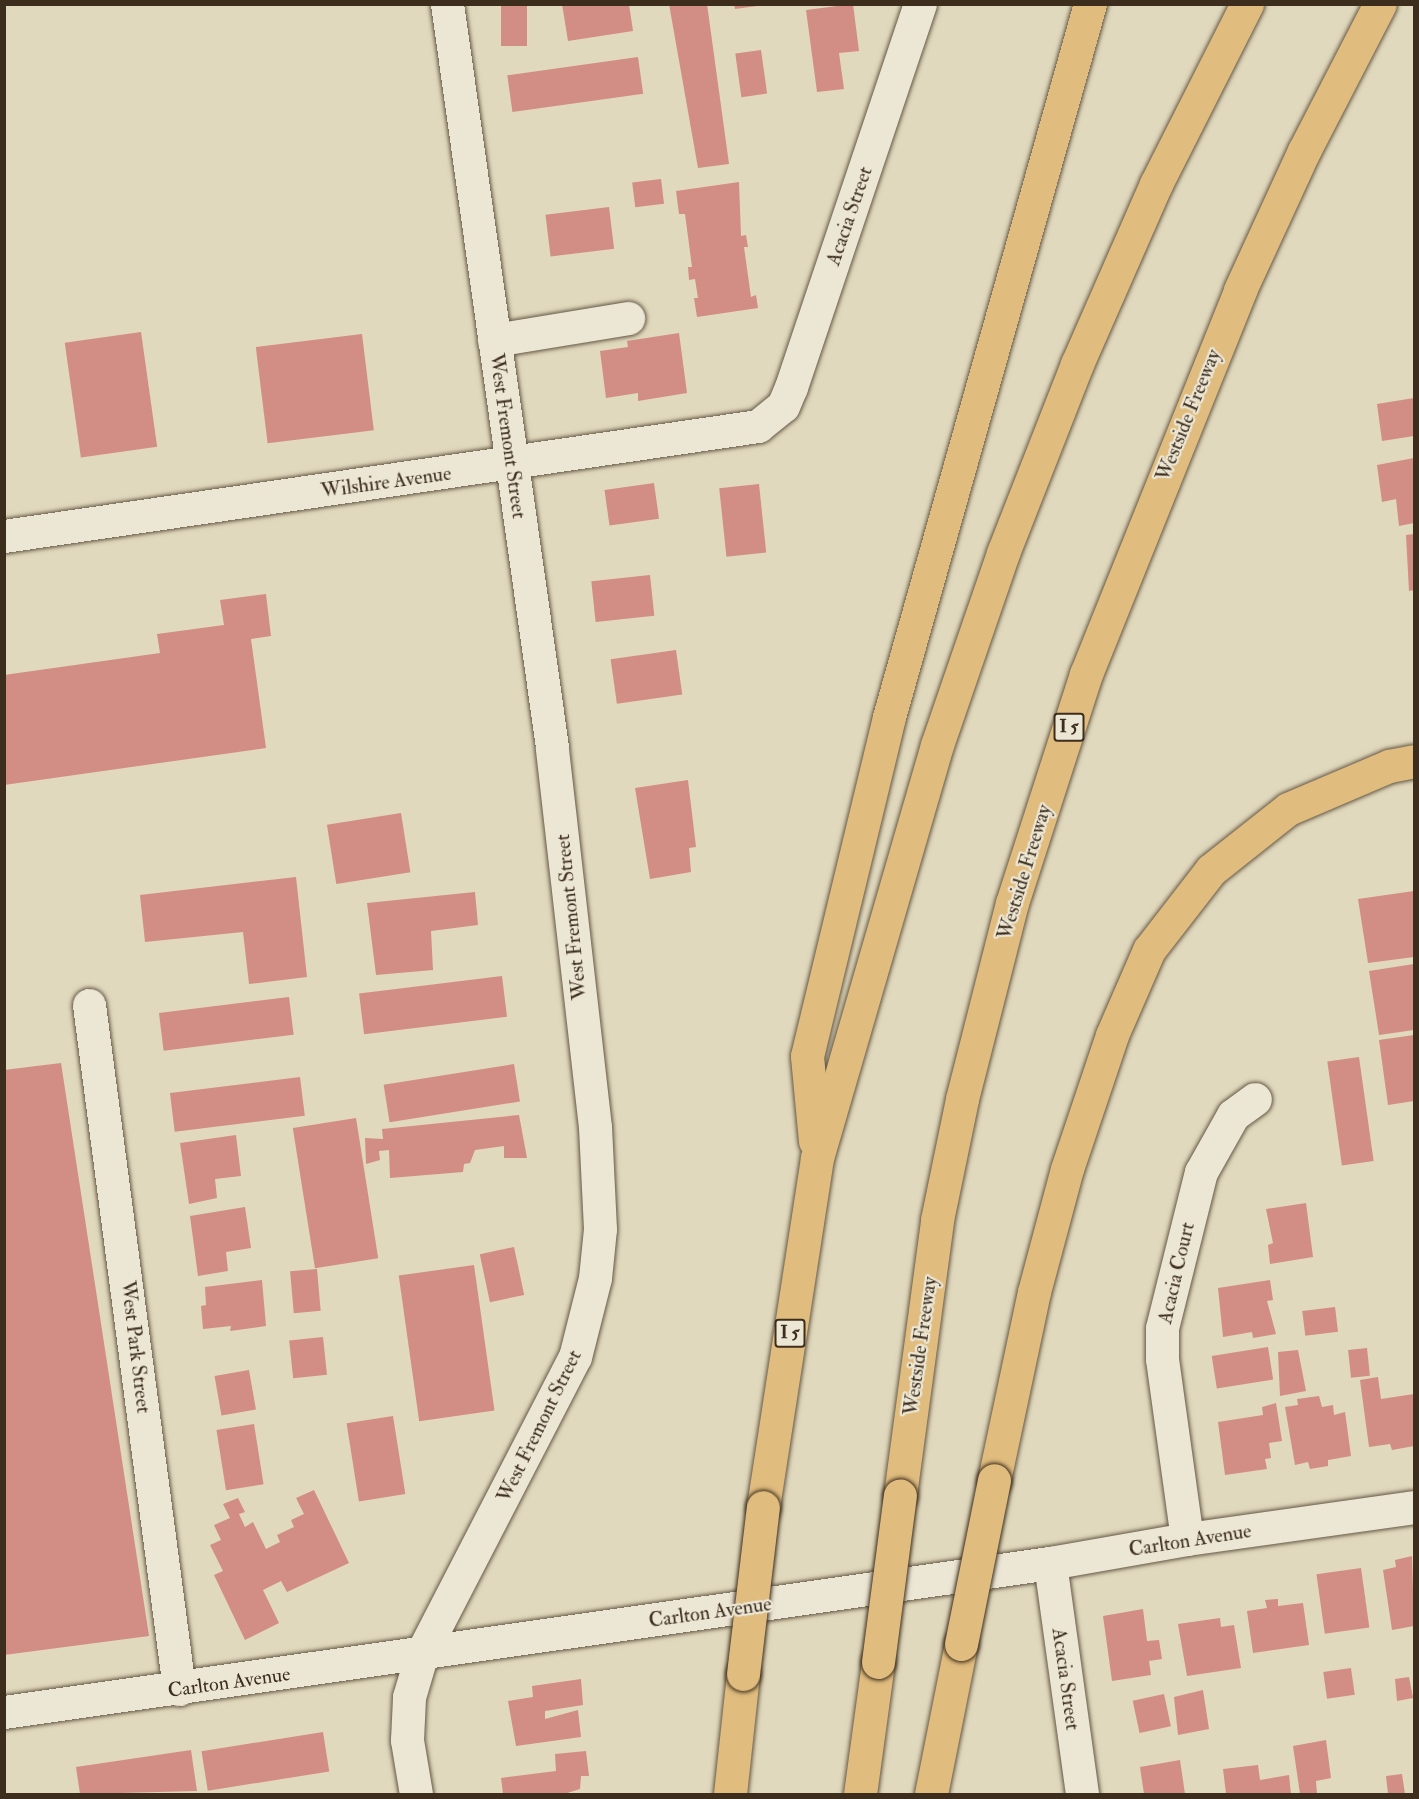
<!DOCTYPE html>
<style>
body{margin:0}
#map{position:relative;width:1419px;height:1799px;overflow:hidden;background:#e1d9bd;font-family:"IM FELL Double Pica",serif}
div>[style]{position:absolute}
.building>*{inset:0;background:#d28d84;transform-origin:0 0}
.roads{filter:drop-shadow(0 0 2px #655845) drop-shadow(0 0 2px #655845)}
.minor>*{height:33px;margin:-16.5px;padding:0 16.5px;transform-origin:16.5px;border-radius:16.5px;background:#ece6d4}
.highway>*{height:33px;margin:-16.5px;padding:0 16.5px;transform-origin:16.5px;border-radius:16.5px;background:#e0bc7e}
.bridges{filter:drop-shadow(0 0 2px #3c2d1d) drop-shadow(0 0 2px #3c2d1d)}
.highway-bridge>*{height:33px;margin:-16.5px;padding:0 16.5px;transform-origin:16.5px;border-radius:16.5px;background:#e0bc7e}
span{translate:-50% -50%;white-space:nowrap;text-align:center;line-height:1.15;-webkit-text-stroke:4.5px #ece6d4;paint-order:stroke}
.shield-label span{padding:2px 4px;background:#ece6d4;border:2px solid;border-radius:4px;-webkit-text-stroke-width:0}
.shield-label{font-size:18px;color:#3c2d1d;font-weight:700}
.street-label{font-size:20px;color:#3c2d1d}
.frame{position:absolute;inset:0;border:6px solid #3c2d1d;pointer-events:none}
</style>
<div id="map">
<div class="building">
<i style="left:501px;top:4px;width:26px;height:42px"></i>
<i style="clip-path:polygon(562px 4px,629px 4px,633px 31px,568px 41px)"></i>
<i style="clip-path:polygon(669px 4px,707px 4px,729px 164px,698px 168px)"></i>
<i style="clip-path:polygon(734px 4px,757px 4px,757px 6px,735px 9px)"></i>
<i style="clip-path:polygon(853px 4px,859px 51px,839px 53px,844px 89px,817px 92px,806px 10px)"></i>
<i style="left:761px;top:50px;width:44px;height:26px;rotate:82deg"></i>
<i style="left:638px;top:57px;width:37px;height:132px;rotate:82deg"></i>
<i style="left:661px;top:179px;width:25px;height:29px;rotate:83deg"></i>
<i style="clip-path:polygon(739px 182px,741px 236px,746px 235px,748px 247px,744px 247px,751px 297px,756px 295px,758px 308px,697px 317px,694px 298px,698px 298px,695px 279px,689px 280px,688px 267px,692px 267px,685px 214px,679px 214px,676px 191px)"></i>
<i style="left:609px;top:207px;width:42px;height:64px;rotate:83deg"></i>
<i style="left:141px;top:332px;width:116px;height:77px;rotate:82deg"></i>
<i style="clip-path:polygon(679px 333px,687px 393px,638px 401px,638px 393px,606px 398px,600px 351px,628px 347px,627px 341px)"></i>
<i style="left:362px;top:334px;width:97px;height:107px;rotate:83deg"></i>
<i style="clip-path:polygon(1414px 398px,1414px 436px,1382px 441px,1377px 404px)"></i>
<i style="clip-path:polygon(1414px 458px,1414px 523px,1399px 526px,1396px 499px,1382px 502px,1377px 465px)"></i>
<i style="left:654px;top:483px;width:36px;height:50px;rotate:82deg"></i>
<i style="left:759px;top:484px;width:69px;height:40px;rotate:84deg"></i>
<i style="clip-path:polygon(1414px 534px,1414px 590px,1409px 591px,1406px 535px)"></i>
<i style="left:650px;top:575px;width:41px;height:59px;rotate:84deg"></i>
<i style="clip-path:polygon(266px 594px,271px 636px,251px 639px,266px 748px,4px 785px,4px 675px,160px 653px,157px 634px,224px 625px,220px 600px)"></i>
<i style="left:676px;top:650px;width:45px;height:66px;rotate:82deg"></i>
<i style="clip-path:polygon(688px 780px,696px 847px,689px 848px,691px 872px,650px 879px,635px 788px)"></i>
<i style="left:401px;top:813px;width:60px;height:75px;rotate:81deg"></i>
<i style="clip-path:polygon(296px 877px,307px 977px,249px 984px,243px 932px,145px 942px,140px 895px)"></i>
<i style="clip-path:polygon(1414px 891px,1414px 957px,1368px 963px,1358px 899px)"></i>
<i style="clip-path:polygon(475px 892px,478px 925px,431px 931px,433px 970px,376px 975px,367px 903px)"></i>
<i style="clip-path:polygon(1414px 964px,1414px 1030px,1379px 1035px,1369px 971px)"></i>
<i style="left:502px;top:976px;width:41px;height:144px;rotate:83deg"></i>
<i style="left:289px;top:997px;width:38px;height:131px;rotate:83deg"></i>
<i style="clip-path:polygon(1414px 1035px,1414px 1101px,1388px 1105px,1379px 1040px)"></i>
<i style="left:1359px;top:1057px;width:105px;height:32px;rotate:82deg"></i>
<i style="clip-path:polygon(61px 1063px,149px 1636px,4px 1655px,4px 1070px)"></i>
<i style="left:514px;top:1064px;width:38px;height:132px;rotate:81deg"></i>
<i style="left:300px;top:1077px;width:39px;height:131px;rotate:83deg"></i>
<i style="clip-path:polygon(519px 1115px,527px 1158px,504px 1158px,504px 1146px,475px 1150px,470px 1163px,464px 1164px,463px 1172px,390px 1178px,389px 1150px,379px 1151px,380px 1160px,366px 1164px,365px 1138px,383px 1139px,382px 1129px)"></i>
<i style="left:356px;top:1118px;width:142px;height:64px;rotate:81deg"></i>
<i style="clip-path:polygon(236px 1135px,241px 1176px,215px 1179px,217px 1198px,189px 1204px,180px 1143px)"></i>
<i style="clip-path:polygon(1306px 1203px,1313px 1257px,1270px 1264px,1268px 1245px,1273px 1243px,1266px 1209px)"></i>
<i style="clip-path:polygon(245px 1207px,251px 1248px,226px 1252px,228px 1271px,198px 1276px,190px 1216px)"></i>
<i style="left:514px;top:1247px;width:49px;height:35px;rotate:78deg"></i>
<i style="left:474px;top:1265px;width:147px;height:76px;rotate:82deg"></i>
<i style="left:317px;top:1269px;width:42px;height:27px;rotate:85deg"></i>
<i style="clip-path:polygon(262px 1280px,266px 1326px,230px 1331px,231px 1326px,203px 1329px,201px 1306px,206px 1305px,205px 1287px)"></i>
<i style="clip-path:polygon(1270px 1280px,1273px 1300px,1267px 1301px,1276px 1334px,1253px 1338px,1252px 1332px,1223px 1337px,1218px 1288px)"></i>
<i style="left:1335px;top:1307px;width:25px;height:33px;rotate:83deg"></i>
<i style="left:323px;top:1337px;width:38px;height:34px;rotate:84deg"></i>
<i style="left:1268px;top:1347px;width:33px;height:57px;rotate:81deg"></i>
<i style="left:1367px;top:1348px;width:28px;height:19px;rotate:84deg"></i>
<i style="clip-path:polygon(1298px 1350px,1306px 1391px,1280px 1396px,1278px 1352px)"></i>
<i style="left:249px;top:1370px;width:40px;height:35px;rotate:80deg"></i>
<i style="clip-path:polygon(1378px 1377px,1381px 1399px,1414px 1394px,1414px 1446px,1392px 1450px,1390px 1444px,1369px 1447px,1360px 1380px)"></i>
<i style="clip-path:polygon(1319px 1396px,1322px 1407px,1333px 1405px,1334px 1415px,1345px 1412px,1351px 1456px,1328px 1460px,1328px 1466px,1310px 1469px,1308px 1462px,1295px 1465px,1285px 1407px,1298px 1405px,1297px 1399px)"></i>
<i style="clip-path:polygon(1276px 1403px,1282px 1441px,1269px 1443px,1271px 1458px,1265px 1459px,1267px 1469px,1225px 1475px,1218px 1422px,1263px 1415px,1262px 1407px)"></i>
<i style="left:393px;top:1416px;width:79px;height:47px;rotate:81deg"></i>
<i style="left:254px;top:1424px;width:61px;height:38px;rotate:81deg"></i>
<i style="clip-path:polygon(314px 1490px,349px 1563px,287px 1592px,281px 1581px,263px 1590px,279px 1623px,245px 1640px,214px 1575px,223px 1571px,210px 1545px,221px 1540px,214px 1525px,230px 1518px,223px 1504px,238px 1498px,245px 1512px,239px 1514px,245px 1527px,253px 1522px,266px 1549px,280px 1542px,277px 1535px,294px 1527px,291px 1520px,304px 1514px,296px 1498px)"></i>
<i style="clip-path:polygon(1412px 1556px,1414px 1626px,1392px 1630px,1383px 1570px,1396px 1567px,1395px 1560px)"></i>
<i style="left:1361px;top:1568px;width:60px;height:45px;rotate:82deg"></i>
<i style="clip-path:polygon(1278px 1599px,1278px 1606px,1303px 1603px,1309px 1645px,1253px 1653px,1247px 1611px,1267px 1608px,1265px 1600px)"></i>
<i style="clip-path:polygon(1143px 1609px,1147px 1641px,1159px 1640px,1162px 1659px,1149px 1661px,1151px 1675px,1112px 1681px,1103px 1616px)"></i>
<i style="clip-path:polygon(1220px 1618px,1221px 1627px,1234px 1625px,1241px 1668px,1187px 1676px,1178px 1624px)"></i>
<i style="left:1351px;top:1668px;width:27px;height:28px;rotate:82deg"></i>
<i style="clip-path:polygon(1409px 1677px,1413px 1698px,1397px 1701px,1395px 1679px)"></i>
<i style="clip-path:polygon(581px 1679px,583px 1705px,545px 1711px,545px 1719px,578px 1710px,581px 1737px,516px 1746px,508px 1701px,533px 1697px,532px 1686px)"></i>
<i style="clip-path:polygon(1203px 1690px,1209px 1729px,1178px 1735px,1174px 1697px)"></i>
<i style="left:1164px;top:1694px;width:33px;height:32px;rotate:78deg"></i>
<i style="left:323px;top:1732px;width:40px;height:123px;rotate:81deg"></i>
<i style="clip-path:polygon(1326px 1740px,1331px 1778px,1316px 1781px,1317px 1794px,1300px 1794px,1293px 1746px)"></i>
<i style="clip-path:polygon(191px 1750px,197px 1791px,80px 1794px,76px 1767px)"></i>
<i style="clip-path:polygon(586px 1751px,589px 1776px,581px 1776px,580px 1789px,564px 1794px,503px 1794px,501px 1778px,556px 1771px,555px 1754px)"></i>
<i style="clip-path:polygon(1180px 1760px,1185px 1794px,1144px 1794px,1140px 1767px)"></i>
<i style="clip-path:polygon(1258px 1765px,1260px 1780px,1289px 1775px,1291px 1794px,1226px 1794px,1223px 1769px)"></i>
<i style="clip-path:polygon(1402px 1774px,1405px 1794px,1388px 1794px,1386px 1776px)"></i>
</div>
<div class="roads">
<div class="minor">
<i style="left:494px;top:340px;width:136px;rotate:-9.3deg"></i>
<i style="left:4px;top:536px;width:762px;rotate:-8.3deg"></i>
<i style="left:758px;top:426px;width:32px;rotate:-39deg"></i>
<i style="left:783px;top:406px;width:21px;rotate:-67deg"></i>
<i style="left:791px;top:387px;width:404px;rotate:-71.4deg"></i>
<i style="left:89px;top:1005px;width:690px;rotate:82.5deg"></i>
<i style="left:1187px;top:1539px;width:182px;rotate:-97.9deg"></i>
<i style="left:1162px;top:1359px;width:31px;rotate:-90deg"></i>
<i style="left:1162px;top:1328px;width:161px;rotate:-76deg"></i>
<i style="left:1201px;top:1172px;width:65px;rotate:-60.7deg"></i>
<i style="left:1233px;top:1115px;width:27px;rotate:-36deg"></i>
<i style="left:1050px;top:1563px;width:233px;rotate:82.1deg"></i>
<i style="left:4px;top:1712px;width:1057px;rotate:-8.11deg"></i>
<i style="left:1050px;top:1563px;width:139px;rotate:-9.9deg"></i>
<i style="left:1187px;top:1539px;width:229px;rotate:-8deg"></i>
<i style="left:416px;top:1794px;width:55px;rotate:-99.5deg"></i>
<i style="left:407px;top:1740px;width:43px;rotate:-87.3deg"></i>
<i style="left:409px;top:1697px;width:46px;rotate:-73.5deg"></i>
<i style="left:422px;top:1653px;width:333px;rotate:-62.7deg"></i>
<i style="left:575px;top:1357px;width:81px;rotate:-75.8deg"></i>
<i style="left:595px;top:1278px;width:49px;rotate:-84.2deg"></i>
<i style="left:600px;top:1229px;width:102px;rotate:-92.8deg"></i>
<i style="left:595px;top:1127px;width:382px;rotate:-96.5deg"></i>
<i style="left:552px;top:747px;width:750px;rotate:-98.04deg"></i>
</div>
<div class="highway">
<i style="left:815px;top:1141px;width:85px;rotate:-95.4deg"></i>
<i style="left:807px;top:1056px;width:349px;rotate:-76.4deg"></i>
<i style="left:889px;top:717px;width:741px;rotate:-74.26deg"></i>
<i style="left:994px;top:1480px;width:192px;rotate:-78deg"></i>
<i style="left:1034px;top:1292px;width:127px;rotate:-75deg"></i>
<i style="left:1067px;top:1169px;width:141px;rotate:-71.4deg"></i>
<i style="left:1112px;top:1035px;width:93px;rotate:-66.5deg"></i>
<i style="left:1149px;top:950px;width:101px;rotate:-52.2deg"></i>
<i style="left:1211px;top:870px;width:98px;rotate:-38.4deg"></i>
<i style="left:1288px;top:809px;width:110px;rotate:-23.1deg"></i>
<i style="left:1389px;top:766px;width:25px;rotate:-11deg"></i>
<i style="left:900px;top:1495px;width:277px;rotate:-82.3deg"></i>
<i style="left:937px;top:1220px;width:124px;rotate:-78.3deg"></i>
<i style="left:962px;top:1099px;width:202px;rotate:-75.7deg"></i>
<i style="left:1012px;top:903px;width:241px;rotate:-72.1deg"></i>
<i style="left:1086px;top:674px;width:414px;rotate:-68.1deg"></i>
<i style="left:1240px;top:290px;width:153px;rotate:-65.3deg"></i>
<i style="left:1304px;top:151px;width:165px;rotate:-62.7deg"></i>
<i style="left:763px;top:1507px;width:353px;rotate:-81.2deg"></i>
<i style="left:817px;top:1158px;width:430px;rotate:-73.8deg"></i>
<i style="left:937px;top:745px;width:203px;rotate:-71deg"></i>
<i style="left:1003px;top:553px;width:203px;rotate:-68.6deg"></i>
<i style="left:1077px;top:364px;width:197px;rotate:-66.3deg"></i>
<i style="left:1156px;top:184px;width:202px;rotate:-63.2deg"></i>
<i style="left:730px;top:1794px;width:121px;rotate:-83.8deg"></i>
<i style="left:860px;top:1794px;width:133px;rotate:-82.2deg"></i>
<i style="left:931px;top:1794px;width:153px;rotate:-78.7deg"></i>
</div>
</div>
<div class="bridges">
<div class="highway-bridge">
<i style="left:961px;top:1644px;width:167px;rotate:-78.6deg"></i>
<i style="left:878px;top:1662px;width:168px;rotate:-82.5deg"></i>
<i style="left:743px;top:1674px;width:168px;rotate:-83.2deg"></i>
</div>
</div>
<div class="shield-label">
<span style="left:1069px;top:727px">I 5</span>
<span style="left:790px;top:1333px">I 5</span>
</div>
<div class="street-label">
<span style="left:849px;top:216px;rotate:-71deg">Acacia Street</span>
<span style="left:1188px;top:415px;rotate:-68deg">Westside Freeway</span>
<span style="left:508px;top:436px;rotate:82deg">West Fremont Street</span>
<span style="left:386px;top:482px;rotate:-8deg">Wilshire Avenue</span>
<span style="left:1024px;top:872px;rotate:-73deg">Westside Freeway</span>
<span style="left:571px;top:917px;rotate:-96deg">West Fremont Street</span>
<span style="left:1176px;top:1273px;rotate:-77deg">Acacia Court</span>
<span style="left:920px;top:1346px;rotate:-82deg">Westside Freeway</span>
<span style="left:136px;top:1347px;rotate:83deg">West Park Street</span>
<span style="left:539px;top:1426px;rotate:-64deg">West Fremont Street</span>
<span style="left:1190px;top:1540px;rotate:-9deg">Carlton Avenue</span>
<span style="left:710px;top:1612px;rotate:-8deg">Carlton Avenue</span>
<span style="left:1066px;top:1679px;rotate:82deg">Acacia Street</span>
<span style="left:229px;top:1682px;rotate:-8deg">Carlton Avenue</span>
</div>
<div class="frame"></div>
</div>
